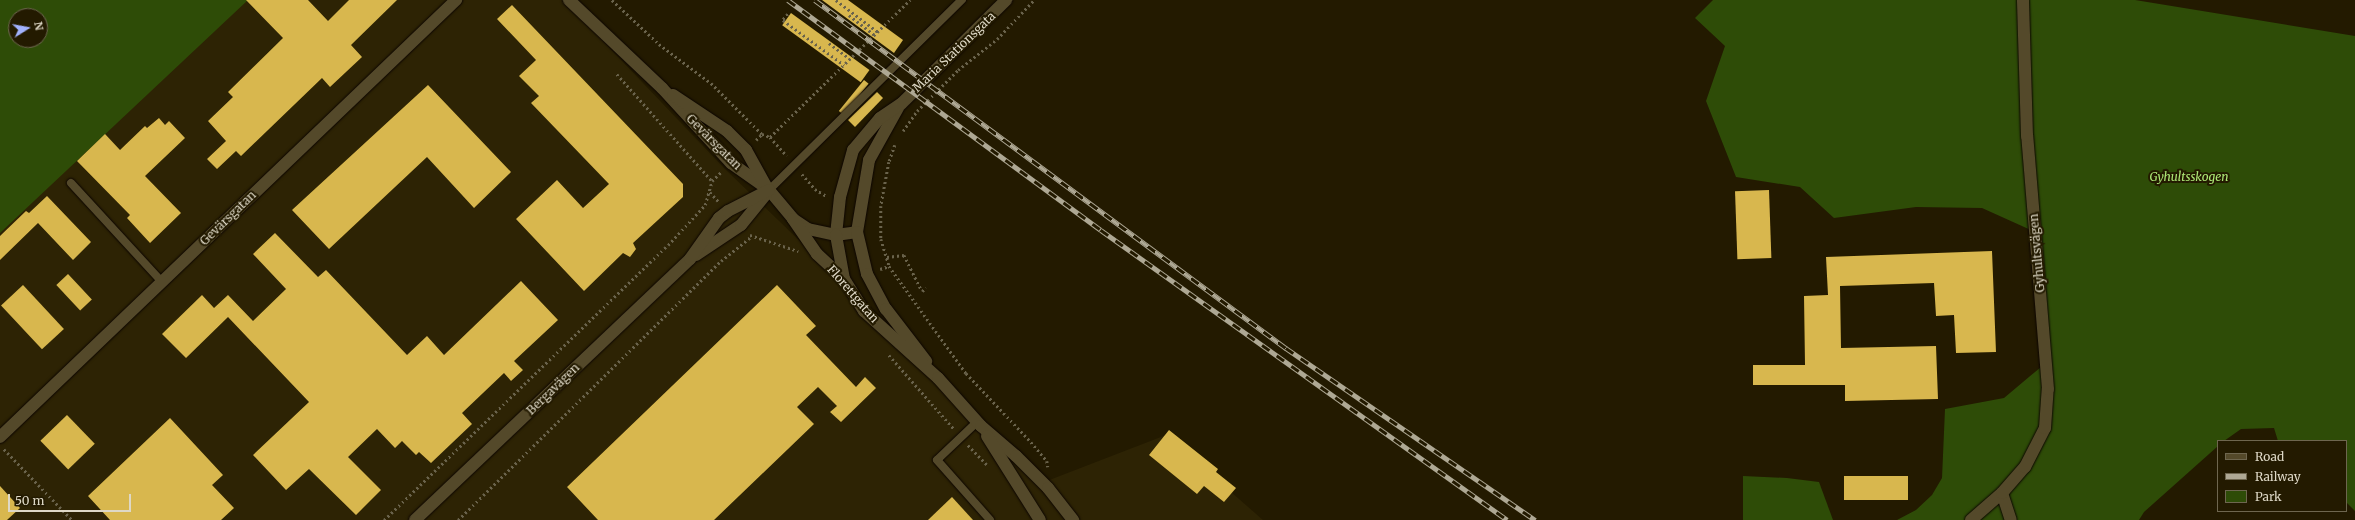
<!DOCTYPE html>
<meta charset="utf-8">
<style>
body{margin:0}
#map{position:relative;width:2355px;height:520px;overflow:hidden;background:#231a00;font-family:Merriweather,serif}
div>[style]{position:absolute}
.built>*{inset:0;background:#2d2304}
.green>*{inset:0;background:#2e4c07}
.building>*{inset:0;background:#d8b74e;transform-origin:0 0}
.path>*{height:2.5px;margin-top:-1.25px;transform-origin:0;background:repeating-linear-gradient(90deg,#6a634c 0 2px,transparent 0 5px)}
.roads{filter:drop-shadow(0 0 1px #0c0500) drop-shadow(0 0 1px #0c0500)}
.lane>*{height:8px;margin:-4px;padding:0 4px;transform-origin:4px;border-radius:4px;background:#54492a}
.street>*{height:12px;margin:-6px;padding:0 6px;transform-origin:6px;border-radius:6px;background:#54492a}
.secondary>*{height:12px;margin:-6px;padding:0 6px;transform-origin:6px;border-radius:6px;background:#54492a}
.rail>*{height:4.5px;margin-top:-2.25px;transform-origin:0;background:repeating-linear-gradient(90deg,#231a00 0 9px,#aea894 0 18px);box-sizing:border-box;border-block:1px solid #aea894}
span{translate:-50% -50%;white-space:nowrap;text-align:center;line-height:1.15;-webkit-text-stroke:4px #231a00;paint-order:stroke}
.street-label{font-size:12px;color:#ded8c6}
.park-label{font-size:12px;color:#ade875;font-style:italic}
.legend{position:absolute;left:2217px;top:440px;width:130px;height:72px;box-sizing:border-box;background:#231a00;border:1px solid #6e664f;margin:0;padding:5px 7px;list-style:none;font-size:12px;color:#ded8c6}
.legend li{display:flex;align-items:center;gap:8px;height:20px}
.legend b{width:20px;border:1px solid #6e664f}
.north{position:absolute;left:8px;top:8px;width:40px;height:40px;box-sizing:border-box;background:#231a00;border:1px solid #6e664f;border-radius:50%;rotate:79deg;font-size:11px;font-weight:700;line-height:16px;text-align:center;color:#ded8c6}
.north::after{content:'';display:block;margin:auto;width:14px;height:18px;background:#a2b2fd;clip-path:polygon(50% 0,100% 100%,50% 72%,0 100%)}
.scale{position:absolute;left:8px;top:494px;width:123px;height:18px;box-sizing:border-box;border:2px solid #ded8c6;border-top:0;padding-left:5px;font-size:12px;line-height:14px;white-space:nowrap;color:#ded8c6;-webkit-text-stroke:3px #231a00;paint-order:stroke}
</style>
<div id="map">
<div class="built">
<i style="clip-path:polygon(245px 0,564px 0,724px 168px,805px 246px,1039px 484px,1166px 435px,1263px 520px,0 520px,0 232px)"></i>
</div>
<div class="green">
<i style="clip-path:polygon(evenodd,0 0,248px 0,0 233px,0 0,16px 16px,40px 16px,40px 40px,16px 40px,16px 16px)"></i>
<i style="clip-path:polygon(1713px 0,2135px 0,2355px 36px,2355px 511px,2346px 502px,2346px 441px,2278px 441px,2274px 428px,2241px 429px,2224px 441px,2218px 441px,2218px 446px,2144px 512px,2139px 520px,1897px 520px,1916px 510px,1932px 495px,1942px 478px,1945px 409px,2004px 398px,2041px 367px,2033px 231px,1982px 208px,1916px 207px,1834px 218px,1800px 187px,1736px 177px,1706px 101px,1725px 46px,1695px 18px)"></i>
<i style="clip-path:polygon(1743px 476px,1787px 478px,1819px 482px,1833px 520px,1743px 520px)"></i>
</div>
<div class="building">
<i style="clip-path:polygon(246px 0,308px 0,328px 21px,349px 0,397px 0,351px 45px,362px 57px,330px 87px,322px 78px,241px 156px,236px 151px,217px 169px,207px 159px,226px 141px,208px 121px,233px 97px,228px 92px,283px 38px)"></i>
<i style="clip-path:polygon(822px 0,848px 0,903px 40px,894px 53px)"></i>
<i style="clip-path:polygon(512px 5px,683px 184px,683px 197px,633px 243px,636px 249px,630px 257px,623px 253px,584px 291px,516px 219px,557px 180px,583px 208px,609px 184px,531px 103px,539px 96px,519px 76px,536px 60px,497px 19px)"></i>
<i style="left:791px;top:13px;width:97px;height:15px;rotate:36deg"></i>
<i style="left:864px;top:80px;width:6px;height:40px;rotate:39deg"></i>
<i style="clip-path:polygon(428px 85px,511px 172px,474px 208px,427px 157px,329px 249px,292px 210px)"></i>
<i style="clip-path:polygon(877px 92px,883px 98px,855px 127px,848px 120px)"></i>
<i style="clip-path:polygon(159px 118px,165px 125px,169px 121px,185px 138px,145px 176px,181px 213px,150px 243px,127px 218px,130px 215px,77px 161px,105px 134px,120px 150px,145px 126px,147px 128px)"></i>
<i style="left:1769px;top:190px;width:68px;height:34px;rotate:88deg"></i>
<i style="clip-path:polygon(47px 196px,91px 242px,73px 260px,38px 223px,0 260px,0 236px,26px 211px,29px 213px)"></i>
<i style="clip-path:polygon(275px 233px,318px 277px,326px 270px,407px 355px,427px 336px,444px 355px,521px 281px,558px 320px,514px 361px,523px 370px,511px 381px,504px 373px,462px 413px,472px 424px,431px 463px,419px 452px,416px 455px,402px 441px,395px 448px,377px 429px,348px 457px,381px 490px,356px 515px,309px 469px,286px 490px,253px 455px,309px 402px,228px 317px,186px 358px,162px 334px,202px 295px,214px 308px,228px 295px,253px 321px,286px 289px,253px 254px)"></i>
<i style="clip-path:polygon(1992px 251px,1996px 352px,1956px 353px,1954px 315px,1936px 316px,1934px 283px,1840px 286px,1841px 348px,1936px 346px,1938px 399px,1845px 401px,1845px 385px,1753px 385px,1753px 365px,1805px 365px,1804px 296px,1828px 295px,1826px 257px)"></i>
<i style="left:68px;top:274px;width:35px;height:16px;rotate:47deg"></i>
<i style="left:23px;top:285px;width:60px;height:30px;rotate:47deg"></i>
<i style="clip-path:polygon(777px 285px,816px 326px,806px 335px,856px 387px,865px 377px,876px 388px,841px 422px,830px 412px,837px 406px,818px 387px,797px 407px,814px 424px,714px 520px,598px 520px,567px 487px)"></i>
<i style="left:67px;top:415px;width:40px;height:37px;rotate:46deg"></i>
<i style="clip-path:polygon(170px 418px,223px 475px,212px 485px,234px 508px,221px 520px,110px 520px,88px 496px)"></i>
<i style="clip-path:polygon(1169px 430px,1218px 469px,1216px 472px,1236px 488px,1224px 502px,1204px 486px,1197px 494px,1149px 455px)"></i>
<i style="left:1908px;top:476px;width:24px;height:64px;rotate:90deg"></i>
<i style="clip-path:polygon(0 486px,20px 508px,7px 520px,0 520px)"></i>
<i style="clip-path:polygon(952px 497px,973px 520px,928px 520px)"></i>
</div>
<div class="path">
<i style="left:612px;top:0;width:64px;rotate:43.1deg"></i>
<i style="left:659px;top:44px;width:65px;rotate:36.9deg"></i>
<i style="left:711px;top:83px;width:72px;rotate:45deg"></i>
<i style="left:836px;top:0;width:53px;rotate:37.3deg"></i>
<i style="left:788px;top:14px;width:8px;rotate:130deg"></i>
<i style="left:783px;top:20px;width:76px;rotate:36.4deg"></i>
<i style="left:849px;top:15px;width:33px;rotate:38deg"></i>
<i style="left:829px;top:43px;width:26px;rotate:37deg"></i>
<i style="left:617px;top:74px;width:143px;rotate:48.4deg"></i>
<i style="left:903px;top:131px;width:24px;rotate:-55deg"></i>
<i style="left:917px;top:111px;width:58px;rotate:-45deg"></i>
<i style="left:958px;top:70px;width:50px;rotate:-38.5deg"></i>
<i style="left:997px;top:39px;width:54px;rotate:-46.5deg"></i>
<i style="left:770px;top:137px;width:196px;rotate:-44.4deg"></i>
<i style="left:756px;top:140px;width:8px;rotate:-45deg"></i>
<i style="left:762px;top:134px;width:9px;rotate:21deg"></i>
<i style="left:770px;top:137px;width:25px;rotate:48deg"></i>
<i style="left:895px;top:145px;width:18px;rotate:109deg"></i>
<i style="left:889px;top:162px;width:45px;rotate:100.3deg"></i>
<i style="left:881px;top:206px;width:33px;rotate:90deg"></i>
<i style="left:881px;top:239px;width:28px;rotate:73deg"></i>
<i style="left:889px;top:266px;width:132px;rotate:54.3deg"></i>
<i style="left:966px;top:373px;width:95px;rotate:46.7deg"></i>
<i style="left:1031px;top:442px;width:25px;rotate:50deg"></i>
<i style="left:1047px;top:461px;width:6px;rotate:81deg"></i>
<i style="left:802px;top:174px;width:20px;rotate:49deg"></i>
<i style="left:815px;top:189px;width:13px;rotate:32deg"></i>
<i style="left:710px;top:192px;width:13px;rotate:48deg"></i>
<i style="left:750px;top:235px;width:51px;rotate:18.4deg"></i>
<i style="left:887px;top:257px;width:17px;rotate:-7deg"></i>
<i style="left:904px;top:255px;width:40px;rotate:63.4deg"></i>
<i style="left:922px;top:291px;width:5px;rotate:-37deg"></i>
<i style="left:880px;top:269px;width:9px;rotate:-18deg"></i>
<i style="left:889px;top:355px;width:98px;rotate:48.7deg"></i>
<i style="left:968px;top:445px;width:29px;rotate:46deg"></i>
<i style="left:4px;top:449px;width:98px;rotate:46.2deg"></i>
<i style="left:384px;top:520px;width:395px;rotate:-44.1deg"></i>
<i style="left:668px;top:245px;width:54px;rotate:-47.2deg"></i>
<i style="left:705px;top:205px;width:25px;rotate:-74deg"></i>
<i style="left:712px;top:181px;width:13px;rotate:-45deg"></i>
<i style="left:458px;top:520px;width:369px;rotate:-44.6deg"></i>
<i style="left:721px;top:261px;width:38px;rotate:-39deg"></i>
</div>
<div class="roads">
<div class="lane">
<i style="left:71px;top:183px;width:134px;rotate:47.4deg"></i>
<i style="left:769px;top:190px;width:271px;rotate:-44.6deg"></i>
<i style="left:977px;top:422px;width:55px;rotate:136.5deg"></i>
<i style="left:937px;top:460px;width:80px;rotate:48.5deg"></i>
</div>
<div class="street">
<i style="left:569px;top:0;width:128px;rotate:43.4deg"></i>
<i style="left:662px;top:88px;width:102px;rotate:47.4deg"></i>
<i style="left:731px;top:163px;width:47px;rotate:35.4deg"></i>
<i style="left:673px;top:95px;width:65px;rotate:33.7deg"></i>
<i style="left:727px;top:131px;width:27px;rotate:45deg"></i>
<i style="left:746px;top:150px;width:41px;rotate:60.9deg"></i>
<i style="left:857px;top:232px;width:73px;rotate:-80.5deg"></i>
<i style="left:869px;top:160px;width:60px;rotate:-60.9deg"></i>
<i style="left:836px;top:235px;width:38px;rotate:-84deg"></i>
<i style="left:840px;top:197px;width:49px;rotate:-74.5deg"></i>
<i style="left:853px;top:150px;width:42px;rotate:-49.8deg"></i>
<i style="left:880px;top:118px;width:25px;rotate:-34deg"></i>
<i style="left:901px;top:104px;width:148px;rotate:-44.7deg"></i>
<i style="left:0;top:437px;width:632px;rotate:-43.78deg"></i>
<i style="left:2002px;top:493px;width:28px;rotate:72deg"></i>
<i style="left:1971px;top:520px;width:41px;rotate:-41.1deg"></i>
<i style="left:2002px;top:493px;width:35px;rotate:-49deg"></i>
<i style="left:2025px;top:467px;width:44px;rotate:-62.9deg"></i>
<i style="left:2045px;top:428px;width:39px;rotate:-86deg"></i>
<i style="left:2048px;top:389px;width:254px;rotate:-94.7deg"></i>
<i style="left:2027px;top:136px;width:136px;rotate:-91.7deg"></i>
</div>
<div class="secondary">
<i style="left:769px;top:190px;width:38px;rotate:50deg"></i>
<i style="left:793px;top:219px;width:18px;rotate:34deg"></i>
<i style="left:808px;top:229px;width:29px;rotate:12deg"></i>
<i style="left:836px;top:235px;width:21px;rotate:-8deg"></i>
<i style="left:857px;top:232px;width:43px;rotate:76.6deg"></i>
<i style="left:867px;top:274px;width:40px;rotate:62deg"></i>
<i style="left:886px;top:309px;width:66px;rotate:52.4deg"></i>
<i style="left:793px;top:219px;width:42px;rotate:55.6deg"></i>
<i style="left:817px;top:254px;width:37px;rotate:43deg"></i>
<i style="left:844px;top:279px;width:38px;rotate:58deg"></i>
<i style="left:864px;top:311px;width:100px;rotate:42.2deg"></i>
<i style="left:938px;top:378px;width:64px;rotate:48.1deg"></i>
<i style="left:981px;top:426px;width:46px;rotate:40.6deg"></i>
<i style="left:1016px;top:456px;width:45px;rotate:45deg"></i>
<i style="left:1048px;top:488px;width:41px;rotate:52deg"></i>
<i style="left:836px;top:235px;width:45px;rotate:79.7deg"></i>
<i style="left:696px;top:255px;width:54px;rotate:-33.7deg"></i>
<i style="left:741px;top:225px;width:40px;rotate:-51deg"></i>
<i style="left:987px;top:436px;width:99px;rotate:57.8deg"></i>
<i style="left:415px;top:520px;width:379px;rotate:-43.5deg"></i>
<i style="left:690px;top:259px;width:50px;rotate:-54.7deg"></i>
<i style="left:719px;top:218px;width:11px;rotate:-38deg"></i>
<i style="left:728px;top:211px;width:46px;rotate:-27.1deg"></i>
</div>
</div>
<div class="rail">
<i style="left:788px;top:0;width:388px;rotate:36.3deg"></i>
<i style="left:1101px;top:230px;width:499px;rotate:35.5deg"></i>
<i style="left:815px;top:0;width:586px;rotate:36.46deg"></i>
<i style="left:1286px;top:348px;width:303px;rotate:34.6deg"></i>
</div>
<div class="street-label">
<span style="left:954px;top:52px;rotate:-44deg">Maria Stationsgata</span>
<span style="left:714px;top:142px;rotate:45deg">Gevärsgatan</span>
<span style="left:228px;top:218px;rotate:-44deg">Gevärsgatan</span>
<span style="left:2037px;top:253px;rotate:-95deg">Gyhultsvägen</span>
<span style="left:853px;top:294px;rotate:49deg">Florettgatan</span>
<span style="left:553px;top:389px;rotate:-44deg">Bergavägen</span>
</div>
<div class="park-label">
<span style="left:2189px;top:177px">Gyhultsskogen</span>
</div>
<ul class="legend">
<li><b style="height:5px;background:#54492a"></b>Road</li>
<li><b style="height:5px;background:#aea894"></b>Railway</li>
<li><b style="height:11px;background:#2e4c07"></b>Park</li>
</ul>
<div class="north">N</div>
<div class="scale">50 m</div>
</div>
